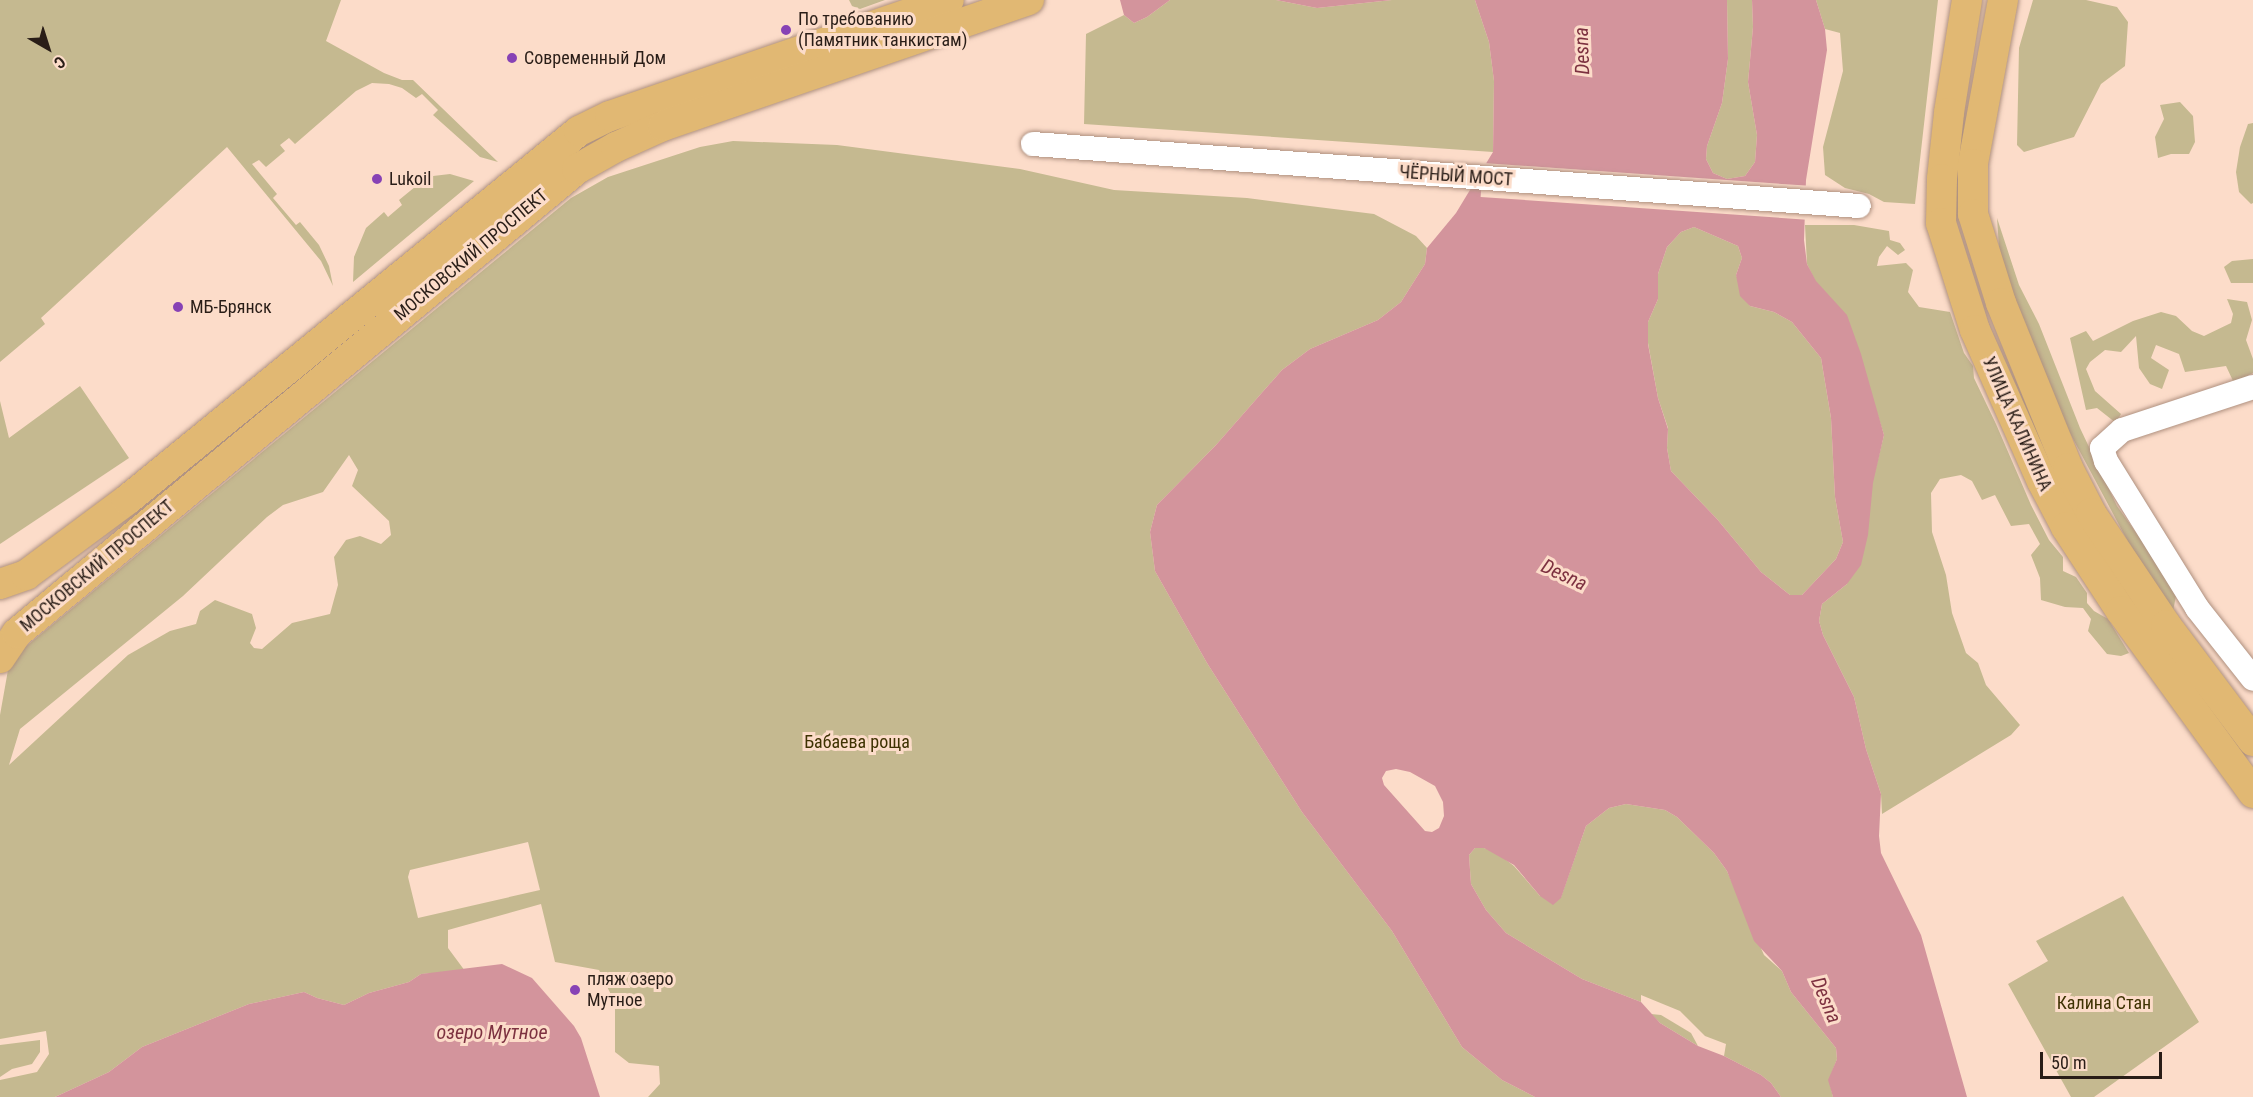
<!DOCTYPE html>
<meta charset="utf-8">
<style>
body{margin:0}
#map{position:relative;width:2253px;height:1097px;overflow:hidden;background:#fcdcc9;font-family:"Roboto Condensed",sans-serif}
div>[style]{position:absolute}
.green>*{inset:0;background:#c5b990}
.water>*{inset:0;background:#d3949c}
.pier>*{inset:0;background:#fcdcc9;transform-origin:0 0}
.roads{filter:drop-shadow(0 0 2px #af9180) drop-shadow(0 0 2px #af9180)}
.minor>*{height:24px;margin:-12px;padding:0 12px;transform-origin:12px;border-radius:12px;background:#fff}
.major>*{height:30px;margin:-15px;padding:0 15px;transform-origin:15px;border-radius:15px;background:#e1b873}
.dots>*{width:16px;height:16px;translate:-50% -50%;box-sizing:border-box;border:3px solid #fcdcc9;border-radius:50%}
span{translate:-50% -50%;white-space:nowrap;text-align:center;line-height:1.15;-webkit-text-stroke:6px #fcdcc9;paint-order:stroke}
.poi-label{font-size:18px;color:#291d17}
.left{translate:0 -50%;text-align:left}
.street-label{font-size:18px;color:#291d17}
.park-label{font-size:18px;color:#3e3202}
.water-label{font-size:20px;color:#7d3140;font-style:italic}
.north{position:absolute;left:18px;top:18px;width:60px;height:60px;-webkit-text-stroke:4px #fcdcc9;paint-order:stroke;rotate:141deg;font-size:16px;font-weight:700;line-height:24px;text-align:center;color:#291d17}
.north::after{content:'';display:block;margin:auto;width:21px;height:27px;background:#291d17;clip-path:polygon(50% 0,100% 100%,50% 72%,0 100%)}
.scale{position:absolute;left:2040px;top:1052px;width:122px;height:27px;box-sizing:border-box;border:3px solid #291d17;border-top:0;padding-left:8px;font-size:18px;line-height:21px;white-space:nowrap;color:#291d17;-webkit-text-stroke:4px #fcdcc9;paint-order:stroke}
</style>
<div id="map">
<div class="green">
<i style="clip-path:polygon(0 0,341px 0,326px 41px,384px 73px,402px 80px,413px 80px,498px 162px,480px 157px,433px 115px,438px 110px,422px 94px,416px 98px,402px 88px,389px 84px,372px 83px,356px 91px,295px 144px,289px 138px,280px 145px,285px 151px,266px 167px,259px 160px,252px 164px,277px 194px,273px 198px,296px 225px,300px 222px,319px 245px,329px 266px,333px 286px,321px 261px,227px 147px,41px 318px,45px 324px,0 362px)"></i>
<i style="clip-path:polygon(849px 0,885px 0,860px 9px,852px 6px)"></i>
<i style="clip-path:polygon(1170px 0,1276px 0,1317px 8px,1392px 0,1475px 0,1489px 42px,1494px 81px,1493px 152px,1084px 124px,1086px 34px,1124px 15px,1134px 23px,1147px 17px)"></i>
<i style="clip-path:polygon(1727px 0,1752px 0,1753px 27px,1748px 82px,1757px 135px,1755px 162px,1745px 176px,1727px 179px,1713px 173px,1706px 159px,1707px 146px,1722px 103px,1728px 59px)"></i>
<i style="clip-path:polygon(1816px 0,1938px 0,1915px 204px,1884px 202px,1869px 194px,1845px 188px,1825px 175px,1823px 147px,1843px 71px,1840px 33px,1825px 29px)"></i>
<i style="clip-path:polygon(2033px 0,2086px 0,2117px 7px,2128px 22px,2125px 66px,2101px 84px,2074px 137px,2024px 152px,2017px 145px,2019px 48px)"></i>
<i style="clip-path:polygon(2180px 102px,2193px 116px,2195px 142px,2189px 154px,2171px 154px,2158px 158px,2155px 137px,2164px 119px,2160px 105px)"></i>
<i style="clip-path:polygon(2253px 123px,2253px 203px,2251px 204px,2239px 192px,2236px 172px,2240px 147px,2248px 124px)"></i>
<i style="clip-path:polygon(evenodd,733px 141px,837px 145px,1020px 169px,1114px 190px,1247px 198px,1374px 214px,1416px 236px,1427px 248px,1425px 264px,1401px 302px,1378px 320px,1310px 349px,1282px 370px,1216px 445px,1157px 505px,1150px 532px,1155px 571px,1207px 663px,1302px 812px,1392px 931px,1462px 1047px,1502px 1080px,1535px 1097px,648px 1097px,660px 1084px,659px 1066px,629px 1063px,615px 1052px,615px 1003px,599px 970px,555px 962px,541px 904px,448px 930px,448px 948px,465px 971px,421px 974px,409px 982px,369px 993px,344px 1005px,317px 998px,304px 992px,249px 1004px,142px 1047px,109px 1072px,55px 1097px,0 1097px,0 1080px,37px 1072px,49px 1054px,46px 1031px,0 1039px,0 715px,8px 670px,24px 648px,571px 198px,608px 177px,700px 147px,733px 141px,349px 455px,358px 470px,352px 486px,389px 521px,391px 535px,381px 544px,360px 536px,346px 540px,334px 557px,338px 585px,330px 614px,292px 623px,262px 649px,254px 648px,250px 643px,256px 628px,252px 614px,215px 600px,200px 611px,196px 624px,170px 631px,128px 655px,9px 765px,20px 729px,183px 596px,267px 517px,283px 505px,323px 492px,349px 455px,733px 141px,528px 842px,540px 890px,418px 918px,408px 877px,410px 870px,528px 842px)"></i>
<i style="clip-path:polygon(450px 174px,474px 181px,353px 282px,354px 257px,366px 228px,384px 212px,388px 217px,402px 205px,399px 200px,421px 182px,433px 176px)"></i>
<i style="clip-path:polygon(1997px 218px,2019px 285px,2039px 324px,2080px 428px,2117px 506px,2152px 555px,2176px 596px,2173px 611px,2141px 566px,2056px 407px,2007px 284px,1999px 247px)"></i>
<i style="clip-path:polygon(1805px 225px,1854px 225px,1889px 231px,1890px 240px,1900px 243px,1905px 250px,1898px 255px,1887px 246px,1879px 257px,1877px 266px,1906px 263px,1913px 270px,1908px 292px,1919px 307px,1950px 312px,1964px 353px,1973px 366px,1974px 378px,1996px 424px,2031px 505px,2049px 540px,2063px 557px,2063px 571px,2076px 577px,2087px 593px,2087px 603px,2094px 611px,2108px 619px,2129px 653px,2121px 656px,2107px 654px,2088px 631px,2091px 619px,2083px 608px,2065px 607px,2041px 600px,2040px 578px,2031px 555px,2040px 544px,2029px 524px,2011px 526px,1995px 495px,1982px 500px,1972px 481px,1961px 475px,1940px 479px,1931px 493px,1932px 532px,1946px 575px,1952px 613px,1966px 653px,1978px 663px,1986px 685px,2020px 725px,2011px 735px,1882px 814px,1881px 794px,1866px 749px,1854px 697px,1823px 635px,1819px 621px,1822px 604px,1847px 584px,1884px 435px,1873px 400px,1807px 264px)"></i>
<i style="clip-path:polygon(1694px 227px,1738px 246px,1742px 258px,1736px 275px,1750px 306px,1774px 312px,1792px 322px,1821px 358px,1831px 418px,1835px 497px,1843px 542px,1836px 559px,1802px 595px,1790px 595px,1761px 572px,1717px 519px,1671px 471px,1667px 448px,1668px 428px,1658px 398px,1648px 343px,1648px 322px,1658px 299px,1658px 274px,1667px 247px,1681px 232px)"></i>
<i style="clip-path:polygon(2253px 259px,2253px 283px,2231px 283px,2224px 267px,2232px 261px)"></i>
<i style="clip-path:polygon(2227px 299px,2247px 302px,2252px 320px,2246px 340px,2253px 359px,2253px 373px,2234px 383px,2226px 366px,2185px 372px,2179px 354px,2156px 345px,2151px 358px,2169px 370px,2162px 389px,2150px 384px,2139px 368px,2136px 336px,2121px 352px,2105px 350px,2090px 362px,2086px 369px,2095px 391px,2121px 414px,2116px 423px,2097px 408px,2086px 410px,2070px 338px,2086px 331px,2093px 341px,2133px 321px,2161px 312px,2176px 316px,2192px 331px,2204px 336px,2231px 323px,2233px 314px)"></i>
<i style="clip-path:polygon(80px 386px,129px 458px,0 544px,0 401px,9px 438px)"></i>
<i style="clip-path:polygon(1626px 804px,1665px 810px,1677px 817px,1714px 853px,1727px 871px,1764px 955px,1782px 971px,1791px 992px,1836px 1048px,1837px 1059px,1829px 1080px,1833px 1097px,1781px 1097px,1771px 1083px,1761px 1075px,1724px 1056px,1726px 1044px,1705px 1036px,1680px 1011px,1641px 995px,1641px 1002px,1582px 979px,1506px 933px,1486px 910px,1471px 884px,1469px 855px,1475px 848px,1484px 848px,1497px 853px,1514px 866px,1540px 896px,1561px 897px,1586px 826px,1609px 808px)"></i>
<i style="clip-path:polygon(2123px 896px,2199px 1022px,2094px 1097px,2071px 1097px,2008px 984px,2048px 961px,2036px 941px)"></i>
<i style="clip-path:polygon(1651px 1014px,1661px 1015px,1691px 1033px,1698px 1046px,1660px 1023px)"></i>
<i style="clip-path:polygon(40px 1040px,40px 1052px,32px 1064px,12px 1069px,0 1077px,0 1045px)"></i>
</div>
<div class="water">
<i style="clip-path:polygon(1120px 0,1170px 0,1147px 17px,1134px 23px,1124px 15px)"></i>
<i style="clip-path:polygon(1276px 0,1392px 0,1317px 8px)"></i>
<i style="clip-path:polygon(evenodd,1475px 0,1727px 0,1728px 59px,1722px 103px,1707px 146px,1706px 159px,1713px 173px,1727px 179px,1745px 176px,1755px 162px,1757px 135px,1748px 82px,1753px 27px,1752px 0,1816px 0,1825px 29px,1827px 50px,1806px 180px,1804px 240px,1807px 264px,1816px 281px,1847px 315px,1861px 354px,1884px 435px,1873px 483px,1868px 535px,1861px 565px,1847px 584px,1822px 604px,1819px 621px,1823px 635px,1854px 697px,1866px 749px,1881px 794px,1879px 836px,1881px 853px,1921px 935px,1967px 1097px,1833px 1097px,1828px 1080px,1837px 1059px,1836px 1048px,1791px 992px,1782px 971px,1754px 941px,1727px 871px,1714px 853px,1677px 817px,1665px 810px,1626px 804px,1609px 808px,1586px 826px,1561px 898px,1553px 905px,1540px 896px,1514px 865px,1484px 848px,1475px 848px,1469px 855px,1471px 884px,1486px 910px,1506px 933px,1582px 979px,1641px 1002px,1660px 1023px,1698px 1046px,1724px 1056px,1761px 1075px,1771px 1083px,1781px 1097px,1535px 1097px,1502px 1080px,1462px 1047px,1392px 931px,1302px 812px,1207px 663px,1155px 571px,1150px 532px,1157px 505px,1216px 445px,1282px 370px,1310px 349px,1378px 320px,1401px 302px,1425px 264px,1427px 248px,1456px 213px,1493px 152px,1494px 81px,1489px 42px,1475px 0,1694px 227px,1738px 246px,1742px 258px,1736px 275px,1740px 296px,1750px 306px,1774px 312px,1792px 322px,1821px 358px,1831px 418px,1835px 497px,1843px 542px,1836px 559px,1802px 595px,1790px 595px,1761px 572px,1717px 519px,1671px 471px,1667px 448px,1668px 429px,1658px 398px,1648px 344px,1648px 322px,1658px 299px,1658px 274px,1667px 247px,1681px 232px,1694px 227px,1475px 0,1396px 769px,1410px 772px,1435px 786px,1443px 802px,1444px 816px,1439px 828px,1432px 832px,1425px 831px,1384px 785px,1382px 778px,1386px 771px,1396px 769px)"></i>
<i style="clip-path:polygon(502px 964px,532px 978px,574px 1026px,581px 1038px,600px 1097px,55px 1097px,109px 1072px,142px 1047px,249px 1004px,304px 992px,317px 998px,344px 1005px,369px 993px,409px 982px,421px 974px)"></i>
</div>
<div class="pier">
<i style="left:1483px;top:163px;width:327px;height:34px;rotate:4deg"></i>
</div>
<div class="roads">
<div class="minor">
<i style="left:1033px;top:144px;width:828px;rotate:4.29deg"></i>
<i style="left:2253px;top:387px;width:138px;rotate:161.8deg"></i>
<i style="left:2122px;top:430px;width:27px;rotate:138deg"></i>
<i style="left:2102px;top:448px;width:14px;rotate:73deg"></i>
<i style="left:2106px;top:461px;width:173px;rotate:58.2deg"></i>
<i style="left:2197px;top:608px;width:90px;rotate:51.7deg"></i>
</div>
<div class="major">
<i style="left:1967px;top:0;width:114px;rotate:99.1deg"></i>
<i style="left:1949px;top:113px;width:66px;rotate:96.1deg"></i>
<i style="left:1942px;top:179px;width:44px;rotate:91.3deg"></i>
<i style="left:1941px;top:223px;width:112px;rotate:72.4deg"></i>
<i style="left:1975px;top:330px;width:165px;rotate:66.1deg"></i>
<i style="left:2042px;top:481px;width:52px;rotate:62.4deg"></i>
<i style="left:2066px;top:527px;width:100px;rotate:56.8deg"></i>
<i style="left:2121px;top:611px;width:225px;rotate:54deg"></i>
<i style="left:2003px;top:0;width:167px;rotate:100.4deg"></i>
<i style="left:1973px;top:164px;width:50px;rotate:90deg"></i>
<i style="left:1973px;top:214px;width:93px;rotate:72.5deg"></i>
<i style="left:2001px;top:303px;width:178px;rotate:67.9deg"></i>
<i style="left:2068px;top:468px;width:51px;rotate:62.9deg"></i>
<i style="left:2091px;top:513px;width:135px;rotate:56.2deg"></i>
<i style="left:2166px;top:625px;width:145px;rotate:53.1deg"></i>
<i style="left:0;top:584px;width:28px;rotate:-19deg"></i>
<i style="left:26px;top:575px;width:126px;rotate:-36.6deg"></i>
<i style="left:127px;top:500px;width:583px;rotate:-39.23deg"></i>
<i style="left:579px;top:131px;width:34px;rotate:-26deg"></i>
<i style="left:610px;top:116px;width:358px;rotate:-18.9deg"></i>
<i style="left:0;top:658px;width:30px;rotate:-56deg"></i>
<i style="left:17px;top:633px;width:727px;rotate:-39.64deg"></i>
<i style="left:577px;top:169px;width:45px;rotate:-29.4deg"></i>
<i style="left:616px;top:147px;width:51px;rotate:-24.1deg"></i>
<i style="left:663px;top:126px;width:387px;rotate:-19deg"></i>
</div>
</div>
<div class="dots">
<i style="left:786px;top:30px;background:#8742b5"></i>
<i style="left:512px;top:58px;background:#8742b5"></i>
<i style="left:377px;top:179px;background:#8742b5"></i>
<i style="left:178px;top:307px;background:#8742b5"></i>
<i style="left:575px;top:990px;background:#8742b5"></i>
</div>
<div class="poi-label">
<span class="left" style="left:798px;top:30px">По требованию<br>(Памятник танкистам)</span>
<span class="left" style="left:524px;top:58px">Современный Дом</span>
<span class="left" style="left:389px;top:179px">Lukoil</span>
<span class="left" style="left:190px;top:307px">МБ-Брянск</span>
<span class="left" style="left:587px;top:990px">пляж озеро<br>Мутное</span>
</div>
<div class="street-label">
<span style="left:1456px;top:176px;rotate:4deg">ЧЁРНЫЙ МОСТ</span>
<span style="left:471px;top:255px;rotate:-40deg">МОСКОВСКИЙ ПРОСПЕКТ</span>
<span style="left:2017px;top:424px;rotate:66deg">УЛИЦА КАЛИНИНА</span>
<span style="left:97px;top:566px;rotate:-40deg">МОСКОВСКИЙ ПРОСПЕКТ</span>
</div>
<div class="park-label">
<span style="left:857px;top:742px">Бабаева роща</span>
<span style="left:2104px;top:1003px">Калина Стан</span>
</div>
<div class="water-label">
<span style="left:1582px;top:51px;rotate:-92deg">Desna</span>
<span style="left:1564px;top:575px;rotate:25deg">Desna</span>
<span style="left:1826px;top:1000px;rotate:67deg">Desna</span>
<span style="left:492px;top:1032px">озеро Мутное</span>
</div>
<div class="north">С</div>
<div class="scale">50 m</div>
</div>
